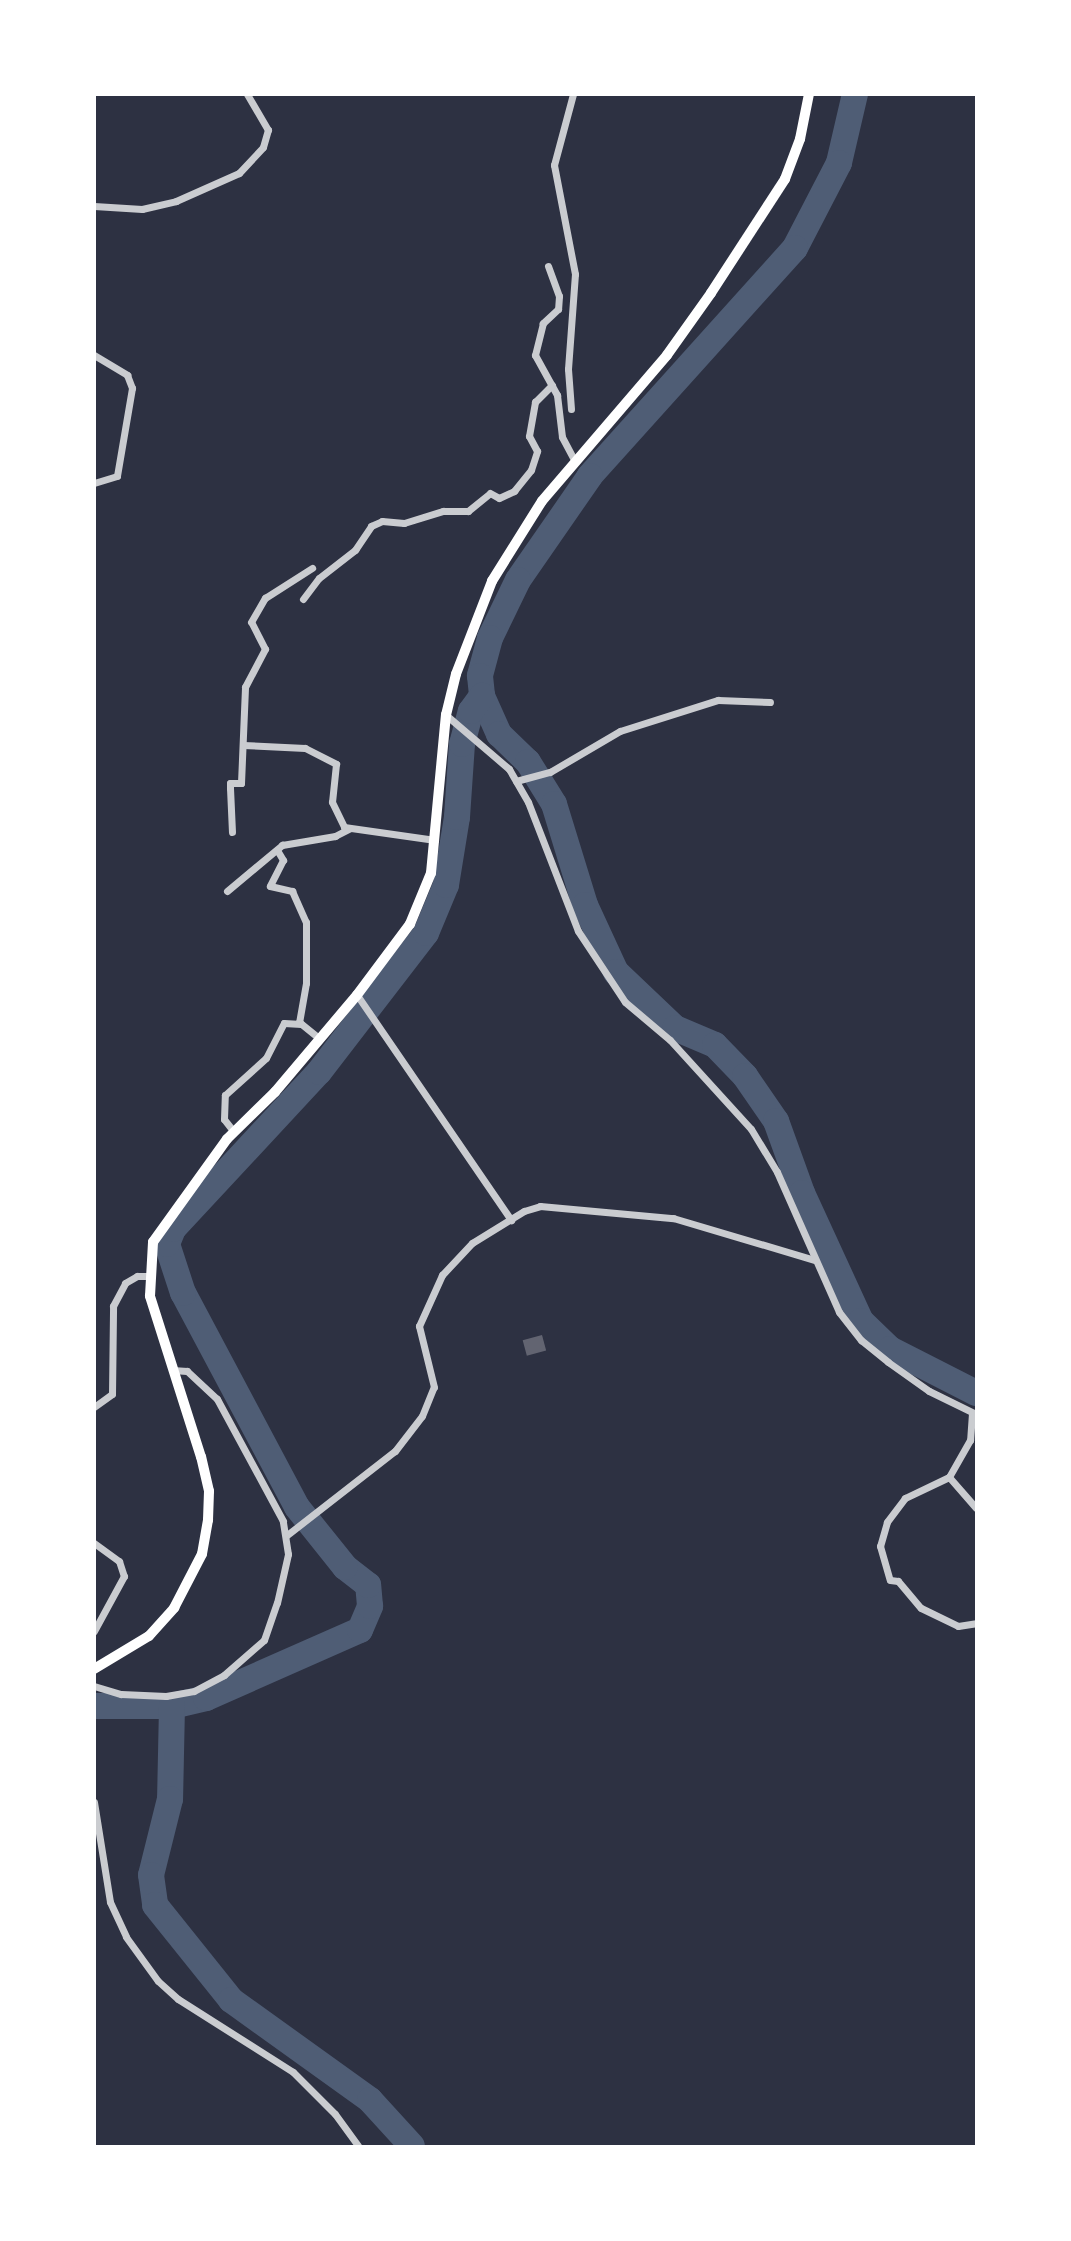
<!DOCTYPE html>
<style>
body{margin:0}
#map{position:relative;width:1071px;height:2241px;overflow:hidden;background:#2d3142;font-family:"Golos Text",sans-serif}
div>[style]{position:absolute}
.river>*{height:26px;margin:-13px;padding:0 13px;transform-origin:13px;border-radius:13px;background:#4f5d75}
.building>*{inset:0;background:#626471;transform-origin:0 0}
.minor>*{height:7px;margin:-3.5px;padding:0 3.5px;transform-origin:3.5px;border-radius:3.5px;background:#caccd0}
.secondary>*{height:10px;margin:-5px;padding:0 5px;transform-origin:5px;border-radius:5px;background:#fff}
span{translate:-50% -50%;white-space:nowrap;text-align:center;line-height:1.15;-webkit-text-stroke:5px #fff;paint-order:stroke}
.frame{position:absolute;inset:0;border:96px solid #fff;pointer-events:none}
</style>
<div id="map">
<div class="river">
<i style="left:855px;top:94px;width:71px;rotate:103.1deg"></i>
<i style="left:839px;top:163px;width:96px;rotate:117.4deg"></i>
<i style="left:795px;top:248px;width:307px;rotate:132deg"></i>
<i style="left:590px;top:476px;width:126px;rotate:124.7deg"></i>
<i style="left:518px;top:580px;width:64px;rotate:115.8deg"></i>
<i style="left:490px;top:638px;width:39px;rotate:105deg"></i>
<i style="left:480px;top:676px;width:20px;rotate:84deg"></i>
<i style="left:482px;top:696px;width:42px;rotate:65.9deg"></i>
<i style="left:499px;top:734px;width:40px;rotate:44deg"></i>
<i style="left:528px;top:762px;width:49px;rotate:58.2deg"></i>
<i style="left:554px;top:804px;width:106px;rotate:72.9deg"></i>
<i style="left:585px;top:905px;width:74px;rotate:65.2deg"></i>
<i style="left:616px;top:972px;width:81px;rotate:43.5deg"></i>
<i style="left:675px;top:1028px;width:43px;rotate:23deg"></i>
<i style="left:715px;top:1045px;width:43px;rotate:45.9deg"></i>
<i style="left:745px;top:1076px;width:55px;rotate:55.4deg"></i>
<i style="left:776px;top:1121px;width:77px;rotate:70.1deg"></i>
<i style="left:802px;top:1193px;width:141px;rotate:65.3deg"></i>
<i style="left:861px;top:1321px;width:40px;rotate:44deg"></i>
<i style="left:890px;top:1349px;width:97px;rotate:27.1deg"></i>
<i style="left:94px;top:1706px;width:78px"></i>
<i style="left:172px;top:1706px;width:35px;rotate:-13deg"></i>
<i style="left:206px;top:1698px;width:168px;rotate:-23.8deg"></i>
<i style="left:360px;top:1630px;width:26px;rotate:-67deg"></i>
<i style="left:370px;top:1606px;width:21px;rotate:-95deg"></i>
<i style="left:368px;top:1585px;width:29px;rotate:-142deg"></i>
<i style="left:345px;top:1567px;width:77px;rotate:-128.7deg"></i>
<i style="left:297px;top:1507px;width:242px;rotate:-118deg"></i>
<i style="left:183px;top:1293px;width:52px;rotate:-108.1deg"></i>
<i style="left:167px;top:1244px;width:16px;rotate:-68deg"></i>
<i style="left:173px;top:1229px;width:214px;rotate:-47.1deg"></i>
<i style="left:319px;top:1072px;width:175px;rotate:-52.4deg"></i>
<i style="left:426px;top:933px;width:52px;rotate:-67.4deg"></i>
<i style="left:446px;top:885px;width:69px;rotate:-80.8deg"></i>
<i style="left:457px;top:817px;width:73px;rotate:-86.1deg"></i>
<i style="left:462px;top:744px;width:34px;rotate:-75deg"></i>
<i style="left:471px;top:711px;width:19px;rotate:-54deg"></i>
<i style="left:172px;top:1706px;width:93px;rotate:91.2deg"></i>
<i style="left:170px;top:1799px;width:78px;rotate:104deg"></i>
<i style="left:151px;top:1875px;width:30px;rotate:82deg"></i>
<i style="left:155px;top:1905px;width:122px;rotate:51.3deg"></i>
<i style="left:231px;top:2000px;width:171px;rotate:35.7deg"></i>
<i style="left:370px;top:2100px;width:62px;rotate:47.6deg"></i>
</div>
<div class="building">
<i style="left:542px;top:1335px;width:16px;height:20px;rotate:75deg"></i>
</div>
<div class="minor">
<i style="left:94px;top:206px;width:48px;rotate:3.6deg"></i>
<i style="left:142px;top:209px;width:35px;rotate:-13deg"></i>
<i style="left:176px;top:201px;width:69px;rotate:-24deg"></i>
<i style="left:239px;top:173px;width:35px;rotate:-47deg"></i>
<i style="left:263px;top:147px;width:18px;rotate:-74deg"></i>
<i style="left:268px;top:130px;width:42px;rotate:-120.3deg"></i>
<i style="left:548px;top:266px;width:32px;rotate:70deg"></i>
<i style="left:559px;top:296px;width:13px;rotate:94deg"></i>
<i style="left:558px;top:309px;width:21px;rotate:137deg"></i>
<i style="left:543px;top:323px;width:33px;rotate:104deg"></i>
<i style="left:535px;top:355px;width:46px;rotate:61.2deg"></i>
<i style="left:557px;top:395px;width:42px;rotate:83.2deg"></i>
<i style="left:562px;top:437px;width:27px;rotate:62deg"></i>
<i style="left:94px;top:355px;width:39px;rotate:31deg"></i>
<i style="left:127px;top:375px;width:14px;rotate:69deg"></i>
<i style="left:132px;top:388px;width:89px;rotate:99.7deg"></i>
<i style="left:117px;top:476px;width:24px;rotate:163deg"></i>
<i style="left:571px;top:409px;width:40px;rotate:-94.3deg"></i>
<i style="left:568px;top:369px;width:95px;rotate:-85.8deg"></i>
<i style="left:575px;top:274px;width:111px;rotate:-100.9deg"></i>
<i style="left:554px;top:165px;width:73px;rotate:-75deg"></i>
<i style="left:303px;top:599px;width:26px;rotate:-53deg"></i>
<i style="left:319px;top:578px;width:46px;rotate:-37.9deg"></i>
<i style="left:355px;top:550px;width:29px;rotate:-56deg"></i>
<i style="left:371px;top:526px;width:12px;rotate:-24deg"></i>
<i style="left:382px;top:521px;width:22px;rotate:5deg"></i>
<i style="left:404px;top:523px;width:41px;rotate:-17.1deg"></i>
<i style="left:443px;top:511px;width:25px"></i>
<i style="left:468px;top:511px;width:28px;rotate:-39deg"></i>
<i style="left:490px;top:493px;width:10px;rotate:29deg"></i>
<i style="left:499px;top:498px;width:17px;rotate:-25deg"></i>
<i style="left:514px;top:491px;width:27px;rotate:-51deg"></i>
<i style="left:531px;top:470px;width:20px;rotate:-72deg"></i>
<i style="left:537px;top:451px;width:17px;rotate:-118deg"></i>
<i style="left:529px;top:436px;width:35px;rotate:-80deg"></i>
<i style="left:535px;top:402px;width:24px;rotate:-45deg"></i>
<i style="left:446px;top:715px;width:83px;rotate:40.6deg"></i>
<i style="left:509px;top:769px;width:38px;rotate:60deg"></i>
<i style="left:528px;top:802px;width:138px;rotate:68.8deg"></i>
<i style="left:578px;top:931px;width:85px;rotate:56.5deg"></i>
<i style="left:625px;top:1002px;width:59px;rotate:40.2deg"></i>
<i style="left:670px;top:1040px;width:120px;rotate:47.7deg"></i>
<i style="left:751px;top:1129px;width:50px;rotate:58.8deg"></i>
<i style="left:777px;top:1172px;width:153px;rotate:66.1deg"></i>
<i style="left:839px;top:1312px;width:36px;rotate:52deg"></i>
<i style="left:861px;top:1340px;width:35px;rotate:39deg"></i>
<i style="left:888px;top:1362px;width:50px;rotate:35.3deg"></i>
<i style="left:929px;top:1391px;width:52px;rotate:26.1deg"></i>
<i style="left:243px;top:745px;width:62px;rotate:2.8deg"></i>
<i style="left:305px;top:748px;width:35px;rotate:27deg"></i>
<i style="left:336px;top:764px;width:38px;rotate:96deg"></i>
<i style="left:332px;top:802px;width:28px;rotate:64deg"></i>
<i style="left:344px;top:827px;width:92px;rotate:8.1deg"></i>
<i style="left:516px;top:781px;width:35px;rotate:-15deg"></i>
<i style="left:550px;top:772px;width:81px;rotate:-30.4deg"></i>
<i style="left:620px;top:731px;width:103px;rotate:-17.6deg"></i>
<i style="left:718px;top:700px;width:52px;rotate:2.2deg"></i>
<i style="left:232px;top:832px;width:44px;rotate:-92.6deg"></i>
<i style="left:230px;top:788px;width:5px;rotate:-90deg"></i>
<i style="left:230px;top:783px;width:11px"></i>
<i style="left:241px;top:783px;width:96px;rotate:-87.6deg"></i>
<i style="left:245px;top:687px;width:43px;rotate:-62.2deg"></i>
<i style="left:265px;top:649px;width:30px;rotate:-117deg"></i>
<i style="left:251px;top:622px;width:28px;rotate:-60deg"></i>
<i style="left:265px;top:598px;width:56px;rotate:-32.6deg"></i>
<i style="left:277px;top:850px;width:12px;rotate:59deg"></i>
<i style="left:283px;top:860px;width:29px;rotate:117deg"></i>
<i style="left:270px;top:886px;width:23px;rotate:13deg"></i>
<i style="left:292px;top:891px;width:34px;rotate:66deg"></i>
<i style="left:306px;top:922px;width:61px;rotate:90deg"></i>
<i style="left:306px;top:983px;width:40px;rotate:100deg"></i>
<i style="left:299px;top:1022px;width:27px;rotate:39deg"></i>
<i style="left:227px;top:891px;width:72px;rotate:-39.9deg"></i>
<i style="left:282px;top:845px;width:54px;rotate:-9.6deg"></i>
<i style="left:335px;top:836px;width:16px;rotate:-27deg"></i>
<i style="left:357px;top:995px;width:273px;rotate:55.6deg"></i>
<i style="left:234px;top:1132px;width:16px;rotate:-128deg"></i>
<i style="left:224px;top:1119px;width:24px;rotate:-88deg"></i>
<i style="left:225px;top:1095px;width:55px;rotate:-42.1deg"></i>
<i style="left:266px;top:1058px;width:39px;rotate:-63deg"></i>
<i style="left:284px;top:1023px;width:17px;rotate:3deg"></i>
<i style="left:94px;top:1407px;width:22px;rotate:-36deg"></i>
<i style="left:112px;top:1394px;width:88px;rotate:-89.3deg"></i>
<i style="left:113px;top:1306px;width:26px;rotate:-62deg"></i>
<i style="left:125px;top:1283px;width:14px;rotate:-30deg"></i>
<i style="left:137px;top:1276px;width:11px"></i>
<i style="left:972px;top:1413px;width:27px;rotate:94deg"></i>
<i style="left:970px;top:1440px;width:43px;rotate:119.6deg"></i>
<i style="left:949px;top:1477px;width:41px;rotate:48.9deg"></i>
<i style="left:949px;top:1477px;width:49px;rotate:154.5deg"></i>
<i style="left:905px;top:1498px;width:30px;rotate:127deg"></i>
<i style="left:887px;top:1522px;width:25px;rotate:106deg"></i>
<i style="left:880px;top:1546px;width:35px;rotate:74deg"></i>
<i style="left:890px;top:1580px;width:8px;rotate:7deg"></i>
<i style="left:898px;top:1581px;width:35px;rotate:50deg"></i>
<i style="left:921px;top:1608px;width:41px;rotate:25.9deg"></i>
<i style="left:958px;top:1626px;width:18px;rotate:-9deg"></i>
<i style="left:287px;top:1535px;width:137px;rotate:-37.9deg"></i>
<i style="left:395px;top:1451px;width:44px;rotate:-52.4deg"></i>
<i style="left:422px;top:1416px;width:31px;rotate:-68deg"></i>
<i style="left:434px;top:1387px;width:63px;rotate:-103.8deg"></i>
<i style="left:419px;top:1326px;width:56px;rotate:-65.7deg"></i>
<i style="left:442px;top:1275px;width:44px;rotate:-46.8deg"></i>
<i style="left:472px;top:1243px;width:61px;rotate:-31.6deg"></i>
<i style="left:524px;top:1211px;width:17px;rotate:-17deg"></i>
<i style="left:540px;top:1206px;width:134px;rotate:5.2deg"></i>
<i style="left:673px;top:1218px;width:148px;rotate:16.5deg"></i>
<i style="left:94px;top:1543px;width:31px;rotate:36deg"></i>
<i style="left:119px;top:1561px;width:16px;rotate:72deg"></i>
<i style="left:124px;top:1576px;width:63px;rotate:118.6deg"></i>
<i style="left:94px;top:1686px;width:28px;rotate:17deg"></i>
<i style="left:121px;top:1694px;width:45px;rotate:2.5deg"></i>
<i style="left:166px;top:1696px;width:28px;rotate:-10deg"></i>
<i style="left:194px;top:1691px;width:34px;rotate:-28deg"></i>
<i style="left:224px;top:1675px;width:53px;rotate:-41.2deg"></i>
<i style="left:264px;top:1640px;width:39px;rotate:-71deg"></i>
<i style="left:277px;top:1603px;width:50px;rotate:-77.3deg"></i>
<i style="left:288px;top:1554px;width:33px;rotate:-99deg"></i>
<i style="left:283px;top:1521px;width:139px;rotate:-118.4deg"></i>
<i style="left:217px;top:1399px;width:41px;rotate:-137deg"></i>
<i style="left:187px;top:1371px;width:15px;rotate:-176deg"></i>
<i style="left:94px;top:1802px;width:101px;rotate:80.9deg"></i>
<i style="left:110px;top:1902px;width:38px;rotate:65deg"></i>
<i style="left:126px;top:1937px;width:54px;rotate:54deg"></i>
<i style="left:158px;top:1981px;width:27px;rotate:42deg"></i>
<i style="left:178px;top:1999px;width:136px;rotate:32.4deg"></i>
<i style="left:293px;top:2072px;width:59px;rotate:45deg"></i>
<i style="left:335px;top:2114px;width:39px;rotate:54deg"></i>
</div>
<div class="secondary">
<i style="left:94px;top:1669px;width:64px;rotate:-31deg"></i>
<i style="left:149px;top:1636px;width:38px;rotate:-48deg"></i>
<i style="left:174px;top:1608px;width:61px;rotate:-62.6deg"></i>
<i style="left:202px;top:1554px;width:35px;rotate:-80deg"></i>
<i style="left:208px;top:1520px;width:29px;rotate:-88deg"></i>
<i style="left:209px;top:1491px;width:35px;rotate:-103deg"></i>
<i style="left:201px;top:1457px;width:169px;rotate:-107.6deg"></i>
<i style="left:150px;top:1296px;width:54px;rotate:-86.8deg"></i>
<i style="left:153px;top:1242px;width:127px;rotate:-54.3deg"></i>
<i style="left:227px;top:1139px;width:67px;rotate:-44.4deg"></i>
<i style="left:275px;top:1092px;width:127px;rotate:-49.8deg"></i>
<i style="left:357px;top:995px;width:89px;rotate:-53.3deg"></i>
<i style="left:410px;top:924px;width:55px;rotate:-67.6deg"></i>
<i style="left:431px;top:873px;width:159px;rotate:-84.6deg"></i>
<i style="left:446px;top:715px;width:42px;rotate:-76.3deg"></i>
<i style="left:456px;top:674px;width:100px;rotate:-68.8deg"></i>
<i style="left:492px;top:581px;width:94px;rotate:-58deg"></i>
<i style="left:542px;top:501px;width:192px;rotate:-49.4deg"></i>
<i style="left:667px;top:355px;width:76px;rotate:-54.6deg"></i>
<i style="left:711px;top:293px;width:136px;rotate:-57deg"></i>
<i style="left:785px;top:179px;width:43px;rotate:-69.4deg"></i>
<i style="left:800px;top:139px;width:46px;rotate:-78.7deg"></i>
</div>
<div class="frame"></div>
</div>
